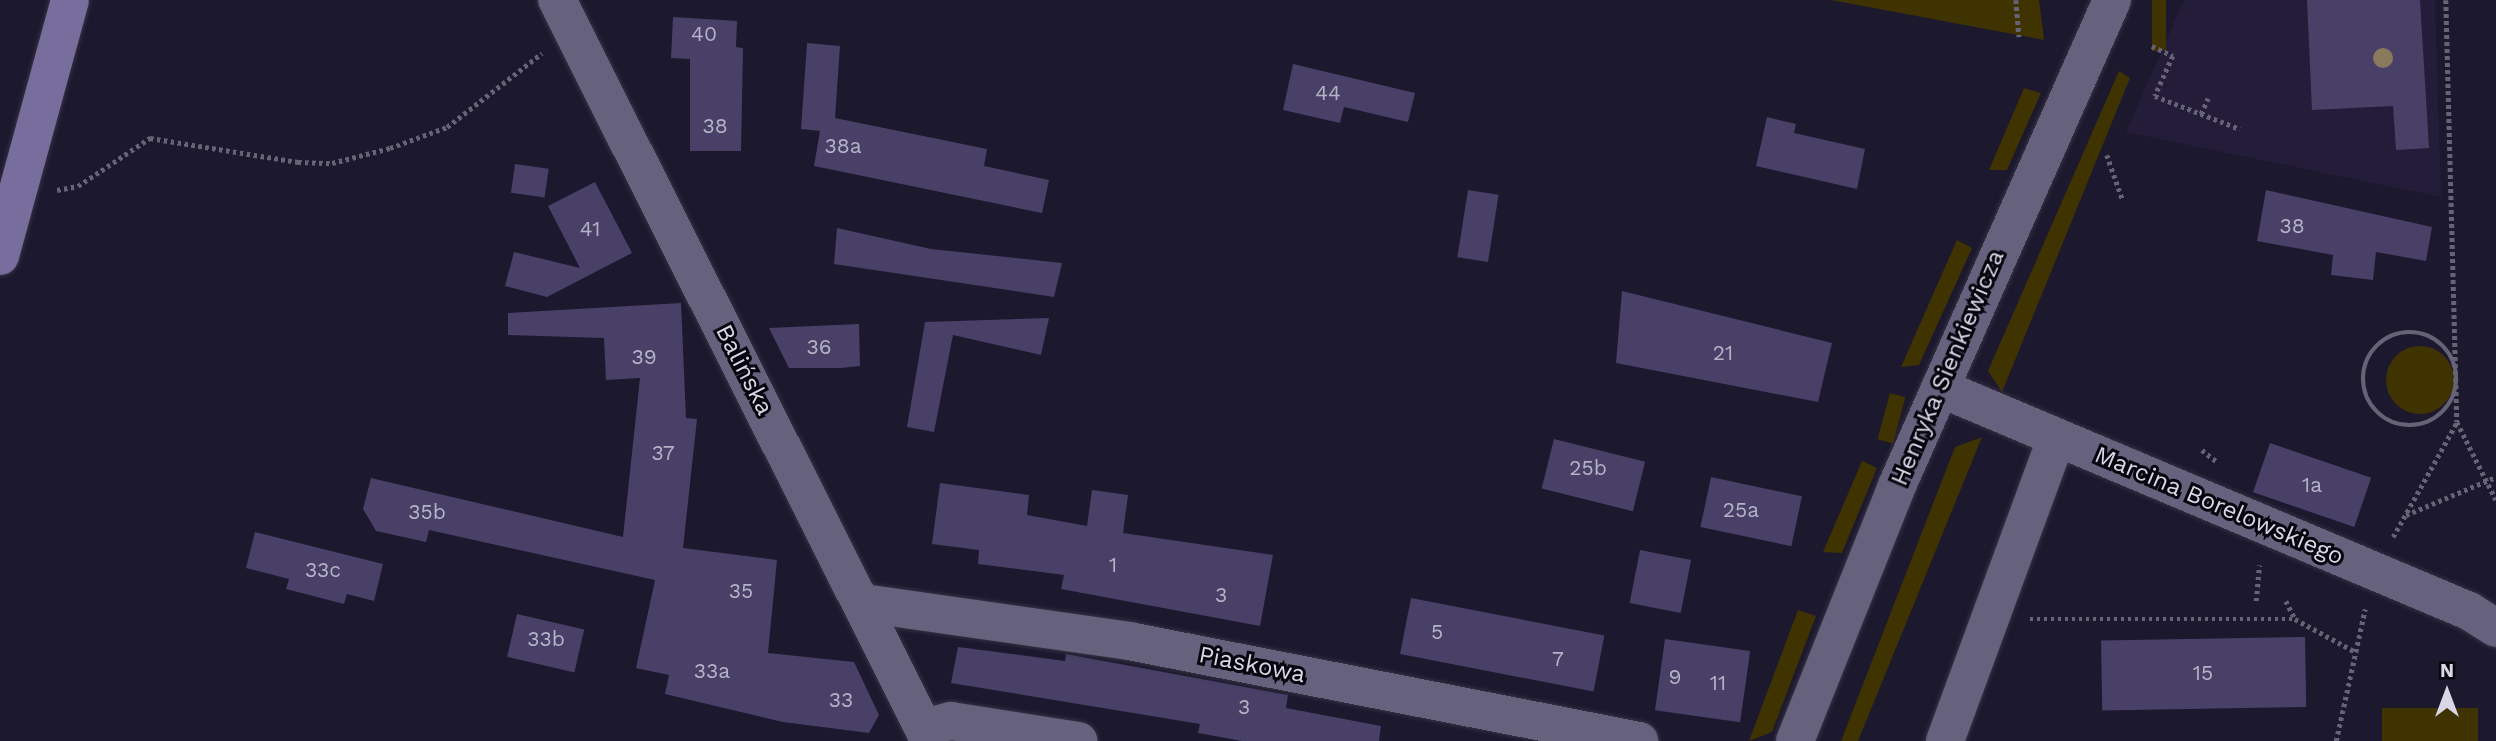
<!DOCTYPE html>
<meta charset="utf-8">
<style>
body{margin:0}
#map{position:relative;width:2496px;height:741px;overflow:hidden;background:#1c182e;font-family:"Work Sans",sans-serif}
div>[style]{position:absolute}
.built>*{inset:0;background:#241d3a}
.green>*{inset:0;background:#403302;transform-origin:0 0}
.round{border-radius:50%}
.building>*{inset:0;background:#484067;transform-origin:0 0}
.path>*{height:4.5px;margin-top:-2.25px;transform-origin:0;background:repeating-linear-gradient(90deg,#676377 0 3.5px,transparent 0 7px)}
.path>.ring{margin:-2.25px;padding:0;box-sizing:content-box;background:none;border:4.5px solid #676377;border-radius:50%}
.roads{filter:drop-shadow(0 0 2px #353243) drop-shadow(0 0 2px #353243)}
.minor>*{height:38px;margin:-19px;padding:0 19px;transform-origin:19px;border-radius:19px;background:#66617c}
.major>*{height:38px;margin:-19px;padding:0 19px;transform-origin:19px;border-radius:19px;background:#776e9e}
.trees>*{width:20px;height:20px;margin:-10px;border-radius:50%;background:#897a5d}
span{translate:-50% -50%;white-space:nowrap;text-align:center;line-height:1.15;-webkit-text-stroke:6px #07050e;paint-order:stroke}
.number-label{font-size:21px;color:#b5b1c6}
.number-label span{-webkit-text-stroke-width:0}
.street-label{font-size:24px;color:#d9d7e6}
.north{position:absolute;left:2412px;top:657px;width:70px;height:70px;-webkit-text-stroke:5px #07050e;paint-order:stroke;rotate:0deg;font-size:19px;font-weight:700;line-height:28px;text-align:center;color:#d9d7e6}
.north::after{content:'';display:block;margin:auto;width:24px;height:32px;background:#d9d7e6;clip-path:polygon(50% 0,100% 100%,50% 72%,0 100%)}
</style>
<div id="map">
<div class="built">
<i style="clip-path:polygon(2184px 0,2435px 0,2441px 197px,2126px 132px)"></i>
</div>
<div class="green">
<i style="clip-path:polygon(1831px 0,2039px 0,2044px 40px)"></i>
<i style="left:2152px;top:0;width:14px;height:51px"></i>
<i style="clip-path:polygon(2119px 71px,2130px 78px,2002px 392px,1988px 371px)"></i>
<i style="clip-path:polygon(2024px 88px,2041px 93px,2007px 170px,1989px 170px)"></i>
<i style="clip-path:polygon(1957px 240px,1972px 248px,1919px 365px,1901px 367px)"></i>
<i class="round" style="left:2386px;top:346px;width:68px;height:68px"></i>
<i style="left:1890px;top:393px;width:16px;height:48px;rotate:15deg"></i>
<i style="clip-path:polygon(1982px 437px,1858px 741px,1841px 741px,1955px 447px)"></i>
<i style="clip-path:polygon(1862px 461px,1877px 468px,1842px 553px,1823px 552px)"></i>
<i style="clip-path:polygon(1798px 610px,1816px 616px,1772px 732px,1749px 741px)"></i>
<i style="left:2382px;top:708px;width:96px;height:33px"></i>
</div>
<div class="building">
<i style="clip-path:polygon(2307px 0,2420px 0,2429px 148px,2396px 150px,2393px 106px,2312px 110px)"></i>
<i style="clip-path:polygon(673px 17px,737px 21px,736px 47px,743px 48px,741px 151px,690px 151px,690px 59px,671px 58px)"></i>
<i style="clip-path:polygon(807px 43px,840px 46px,835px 118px,987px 149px,984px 166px,1049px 180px,1042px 213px,814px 166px,820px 131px,801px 129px)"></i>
<i style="clip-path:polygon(1293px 64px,1415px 93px,1408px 122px,1344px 107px,1340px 123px,1283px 110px)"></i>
<i style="clip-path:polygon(1767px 117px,1796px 124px,1794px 133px,1865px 149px,1857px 189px,1756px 166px)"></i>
<i style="left:515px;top:164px;width:34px;height:29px;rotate:8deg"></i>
<i style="clip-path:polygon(595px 182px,632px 253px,547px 297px,505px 286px,514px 252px,580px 268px,548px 206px)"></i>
<i style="left:1468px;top:190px;width:31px;height:68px;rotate:9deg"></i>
<i style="clip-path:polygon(2266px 190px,2432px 227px,2426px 261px,2376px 252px,2373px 280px,2331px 275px,2333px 255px,2257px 241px)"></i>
<i style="clip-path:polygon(837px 228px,931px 249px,1062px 263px,1054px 297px,834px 264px)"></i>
<i style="clip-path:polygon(1622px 291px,1832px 343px,1818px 402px,1616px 363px)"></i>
<i style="clip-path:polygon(681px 303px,686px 418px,697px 419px,683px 548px,777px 560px,768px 653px,854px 662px,879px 715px,869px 733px,783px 722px,665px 694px,669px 675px,636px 668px,655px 580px,429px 530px,426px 542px,376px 531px,363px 509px,371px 478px,623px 537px,640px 378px,606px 380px,604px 338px,508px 335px,508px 313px)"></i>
<i style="clip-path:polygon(1049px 318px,1041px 355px,953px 335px,934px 432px,907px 427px,925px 322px)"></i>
<i style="clip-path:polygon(859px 324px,860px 366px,841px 368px,789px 368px,769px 328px)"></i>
<i style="left:1554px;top:439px;width:94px;height:51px;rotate:14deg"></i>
<i style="left:2270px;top:443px;width:107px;height:52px;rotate:19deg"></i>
<i style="left:1711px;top:477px;width:93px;height:51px;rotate:12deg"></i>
<i style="clip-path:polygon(940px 483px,1029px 495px,1027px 515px,1087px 526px,1092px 490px,1128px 495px,1123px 533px,1273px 555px,1260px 626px,1061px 589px,1064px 575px,978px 564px,979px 550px,932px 544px)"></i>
<i style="clip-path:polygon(255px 532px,383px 564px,374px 601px,347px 594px,344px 604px,286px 589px,289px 579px,246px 568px)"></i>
<i style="left:1640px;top:550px;width:52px;height:54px;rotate:11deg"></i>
<i style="left:1411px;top:598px;width:197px;height:57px;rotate:11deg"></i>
<i style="left:517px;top:614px;width:69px;height:44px;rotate:13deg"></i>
<i style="left:2305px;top:637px;width:70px;height:204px;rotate:89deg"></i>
<i style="left:1665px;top:639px;width:86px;height:72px;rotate:8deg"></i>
<i style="clip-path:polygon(958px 647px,1065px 661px,1066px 654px,1288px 695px,1286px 708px,1381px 726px,1379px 741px,1242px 741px,1198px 733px,1200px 724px,951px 683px)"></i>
</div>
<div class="path">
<i style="left:2016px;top:0;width:37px;rotate:85deg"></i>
<i style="left:2446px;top:0;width:422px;rotate:88.5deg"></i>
<i style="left:2457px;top:422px;width:87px;rotate:63.4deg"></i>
<i style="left:2152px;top:46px;width:23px;rotate:25deg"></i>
<i style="left:2173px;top:56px;width:44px;rotate:114.2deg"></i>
<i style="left:2155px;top:96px;width:91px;rotate:21.2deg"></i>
<i style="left:2201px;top:114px;width:17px;rotate:-66deg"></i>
<i style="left:2107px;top:155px;width:46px;rotate:70.8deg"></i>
<i style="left:57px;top:190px;width:21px;rotate:-11deg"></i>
<i style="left:78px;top:186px;width:87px;rotate:-33.7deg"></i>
<i style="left:150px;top:138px;width:150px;rotate:9.2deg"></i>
<i style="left:298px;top:162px;width:34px;rotate:2deg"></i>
<i style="left:332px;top:163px;width:60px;rotate:-14.5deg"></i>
<i style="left:390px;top:148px;width:61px;rotate:-20.2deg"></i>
<i style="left:447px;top:127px;width:120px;rotate:-37.9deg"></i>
<i class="ring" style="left:2363px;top:332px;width:89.5px;height:89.5px"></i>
<i style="left:2202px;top:450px;width:18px;rotate:38deg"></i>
<i style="left:2406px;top:515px;width:98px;rotate:-22.9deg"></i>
<i style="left:2393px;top:537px;width:132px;rotate:-60.9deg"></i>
<i style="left:2256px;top:601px;width:36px;rotate:-85deg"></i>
<i style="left:2286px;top:601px;width:20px;rotate:63deg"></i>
<i style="left:2295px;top:619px;width:67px;rotate:28.5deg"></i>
<i style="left:2030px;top:619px;width:265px"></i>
<i style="left:2336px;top:741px;width:135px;rotate:-77.6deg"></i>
</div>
<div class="roads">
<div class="minor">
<i style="left:557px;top:0;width:830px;rotate:63.28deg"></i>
<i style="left:1940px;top:388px;width:574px;rotate:22.86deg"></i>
<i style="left:2469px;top:611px;width:32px;rotate:32deg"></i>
<i style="left:863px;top:603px;width:269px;rotate:8.1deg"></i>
<i style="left:1129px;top:641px;width:520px;rotate:11.09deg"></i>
<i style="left:924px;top:728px;width:28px;rotate:-15deg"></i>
<i style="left:951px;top:721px;width:129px;rotate:8.9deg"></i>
<i style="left:1795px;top:741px;width:272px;rotate:-68.2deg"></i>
<i style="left:1896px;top:488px;width:534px;rotate:-66.12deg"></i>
<i style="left:1945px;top:741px;width:319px;rotate:-69.8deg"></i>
</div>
<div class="major">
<i style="left:0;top:256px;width:265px;rotate:-74.7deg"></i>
</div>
</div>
<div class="trees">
<i style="left:2383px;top:58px"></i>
</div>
<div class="number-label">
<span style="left:704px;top:34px">40</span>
<span style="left:1328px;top:93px">44</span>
<span style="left:715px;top:126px">38</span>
<span style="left:843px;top:146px">38a</span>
<span style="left:2292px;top:226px">38</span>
<span style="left:590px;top:229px">41</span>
<span style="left:819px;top:347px">36</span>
<span style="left:1723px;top:353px">21</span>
<span style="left:644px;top:357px">39</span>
<span style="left:663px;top:453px">37</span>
<span style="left:1588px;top:468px">25b</span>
<span style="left:2312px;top:485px">1a</span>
<span style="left:1741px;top:510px">25a</span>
<span style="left:427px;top:512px">35b</span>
<span style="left:1113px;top:565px">1</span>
<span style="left:323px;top:570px">33c</span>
<span style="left:741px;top:591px">35</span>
<span style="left:1221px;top:595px">3</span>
<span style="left:1437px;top:632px">5</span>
<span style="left:546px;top:639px">33b</span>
<span style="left:1558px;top:659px">7</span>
<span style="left:712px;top:671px">33a</span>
<span style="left:2203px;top:673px">15</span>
<span style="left:1675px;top:677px">9</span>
<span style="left:1718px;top:683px">11</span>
<span style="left:841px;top:700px">33</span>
<span style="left:1244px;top:707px">3</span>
</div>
<div class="street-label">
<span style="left:1948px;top:368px;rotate:-67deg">Henryka Sienkiewicza</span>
<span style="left:744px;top:370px;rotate:63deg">Balińska</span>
<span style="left:2219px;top:506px;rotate:23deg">Marcina Borelowskiego</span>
<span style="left:1252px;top:665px;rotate:11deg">Piaskowa</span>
</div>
<div class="north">N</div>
</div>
